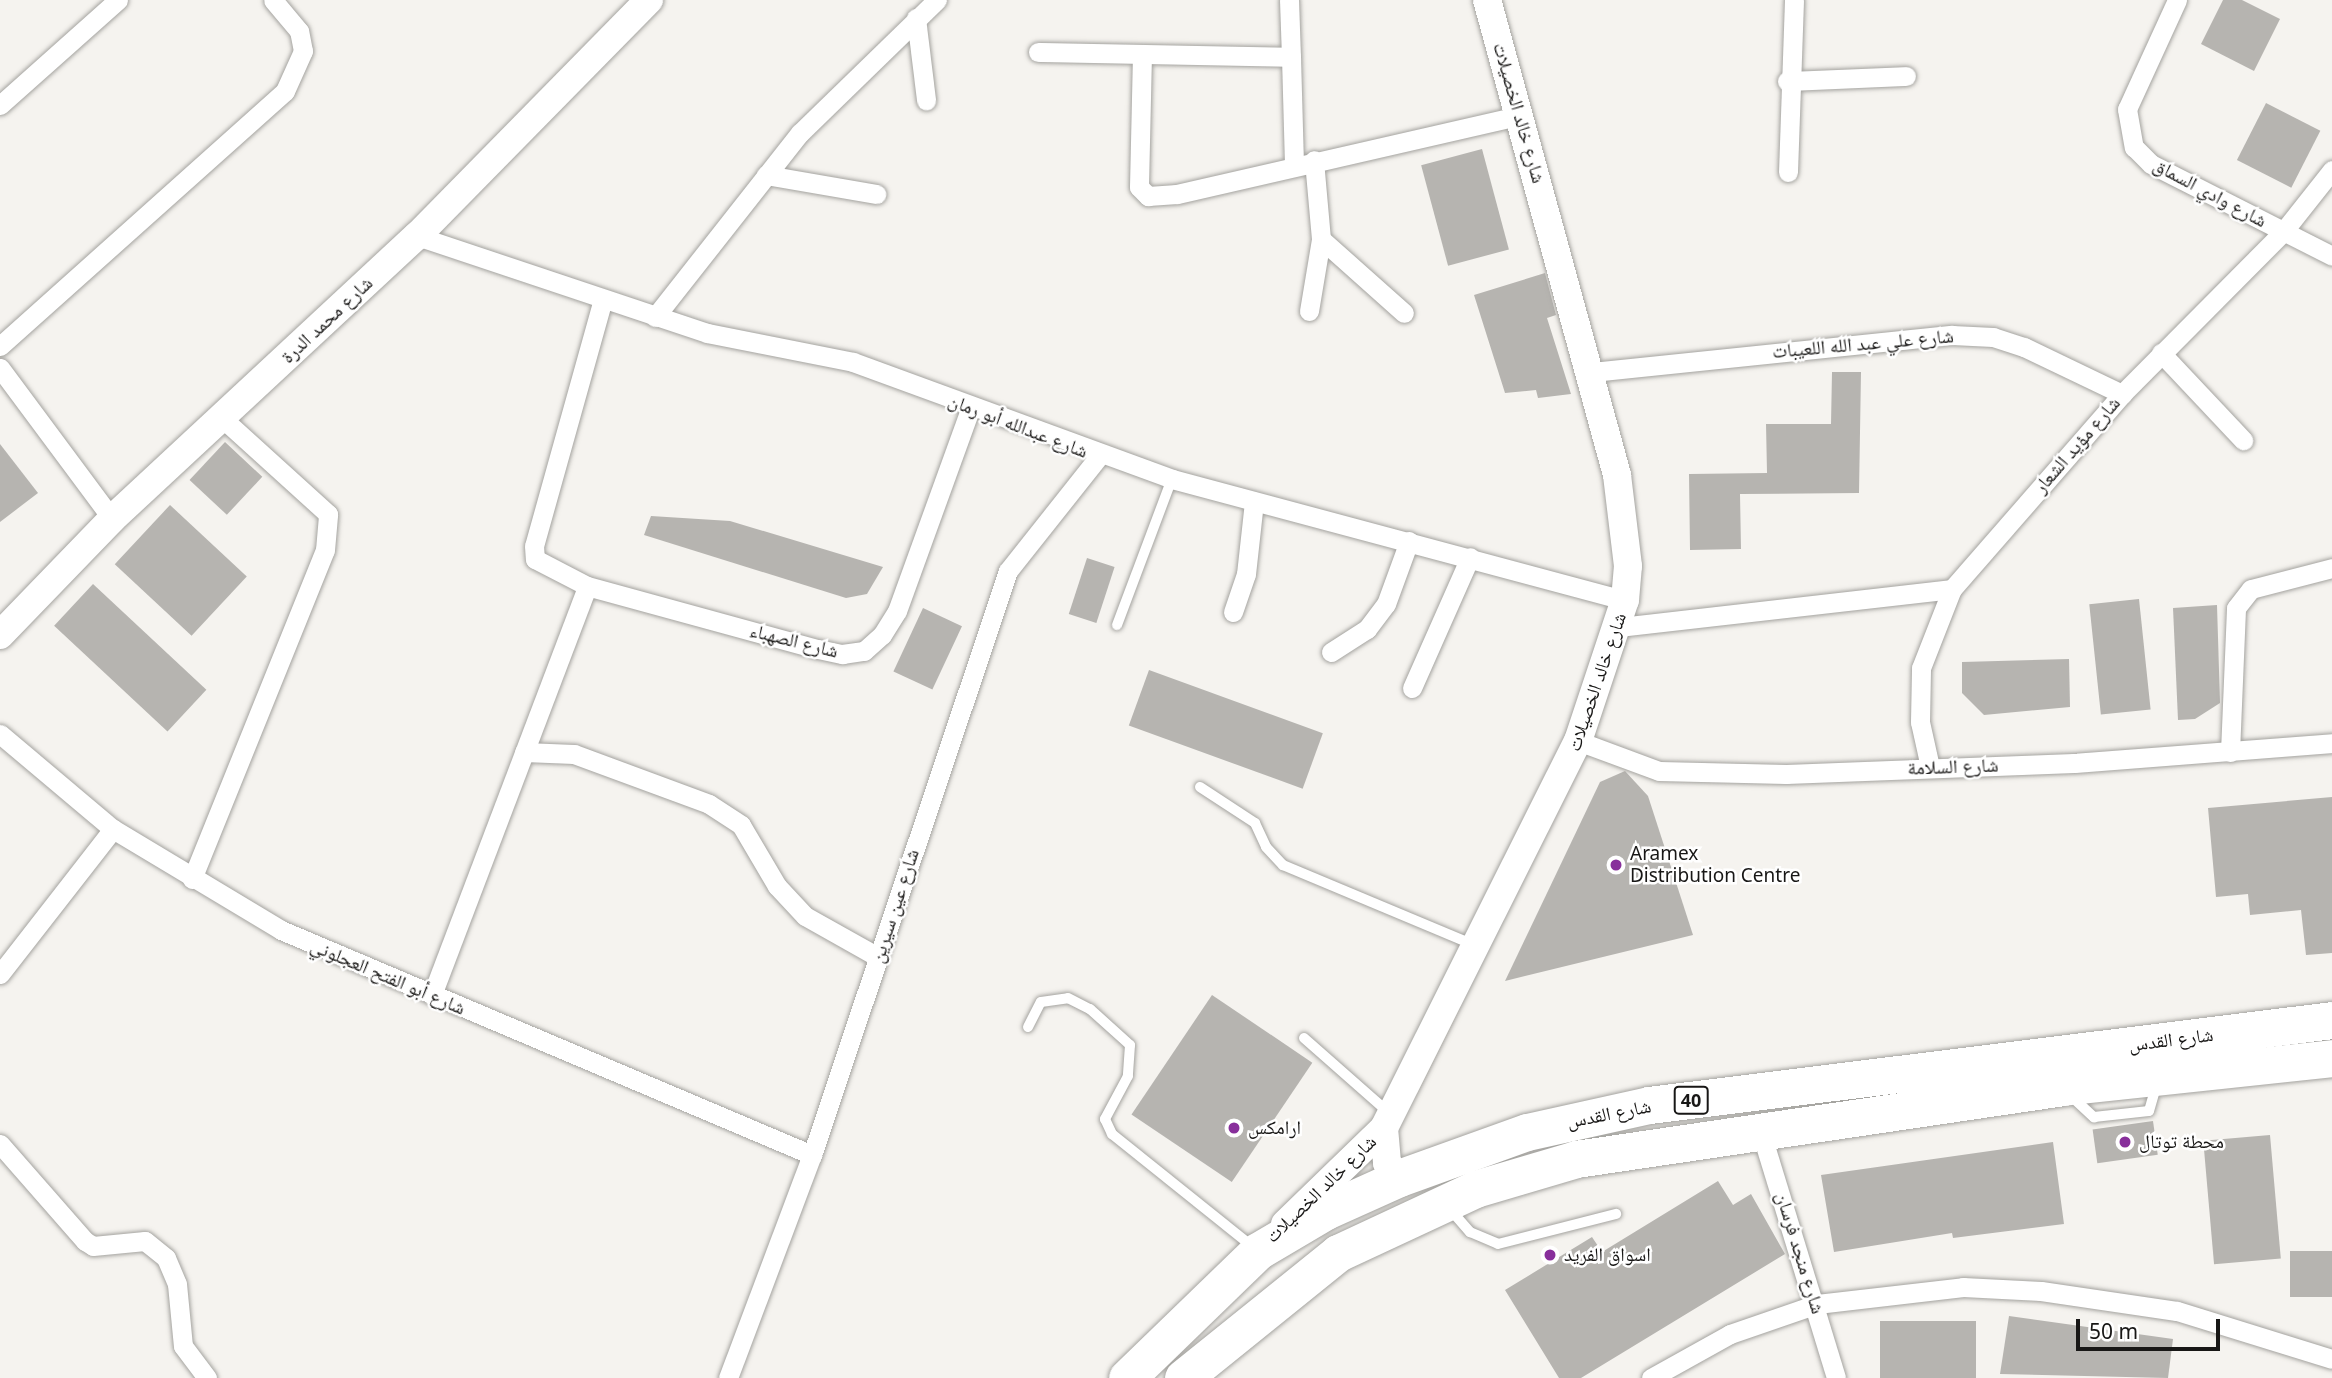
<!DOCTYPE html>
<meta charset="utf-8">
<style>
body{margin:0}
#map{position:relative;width:2332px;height:1378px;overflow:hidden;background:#f5f3ef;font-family:"Noto Sans","Noto Naskh Arabic",sans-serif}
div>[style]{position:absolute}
.building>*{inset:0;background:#b6b4b0;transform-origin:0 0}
.roads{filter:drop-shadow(0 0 2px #a4a39f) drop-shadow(0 0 2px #a4a39f)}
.lane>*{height:10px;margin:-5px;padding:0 5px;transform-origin:5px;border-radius:5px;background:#fff}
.street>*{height:19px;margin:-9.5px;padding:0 9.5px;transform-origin:9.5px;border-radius:9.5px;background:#fff}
.secondary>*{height:28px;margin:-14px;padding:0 14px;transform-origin:14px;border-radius:14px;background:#fff}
.highway>*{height:37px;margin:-18.5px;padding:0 18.5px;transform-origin:18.5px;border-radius:18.5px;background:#fff}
.dots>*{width:19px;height:19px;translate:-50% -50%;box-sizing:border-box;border:4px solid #fff;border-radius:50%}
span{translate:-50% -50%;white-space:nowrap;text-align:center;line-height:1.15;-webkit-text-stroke:5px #fff;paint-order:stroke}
.shield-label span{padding:2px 5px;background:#fff;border:2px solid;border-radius:5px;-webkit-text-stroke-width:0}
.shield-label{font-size:18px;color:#181716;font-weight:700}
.street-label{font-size:19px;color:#181716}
.poi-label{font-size:19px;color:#181716}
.left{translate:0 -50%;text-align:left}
.scale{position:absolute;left:2076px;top:1319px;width:144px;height:32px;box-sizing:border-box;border:4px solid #181716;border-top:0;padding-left:9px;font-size:21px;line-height:24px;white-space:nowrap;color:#181716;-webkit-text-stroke:5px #fff;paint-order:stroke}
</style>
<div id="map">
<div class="building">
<i style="clip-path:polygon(2223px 0,2242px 0,2280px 19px,2254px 71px,2201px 44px)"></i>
<i style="left:2266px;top:103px;width:61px;height:64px;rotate:27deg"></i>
<i style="left:1482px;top:149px;width:104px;height:63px;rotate:75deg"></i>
<i style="clip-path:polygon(1545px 273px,1556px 315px,1547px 318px,1571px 394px,1538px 398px,1536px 390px,1505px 393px,1474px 295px)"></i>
<i style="clip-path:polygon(1832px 372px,1861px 372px,1859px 493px,1740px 494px,1741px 549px,1690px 550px,1689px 474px,1767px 473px,1766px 424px,1831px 424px)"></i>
<i style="left:225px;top:442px;width:51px;height:52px;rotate:43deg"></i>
<i style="clip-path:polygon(0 444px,38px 493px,0 522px)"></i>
<i style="left:170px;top:505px;width:105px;height:81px;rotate:43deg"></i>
<i style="clip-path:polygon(651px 516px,730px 521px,883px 567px,867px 594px,846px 598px,644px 535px)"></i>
<i style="left:1087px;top:558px;width:29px;height:59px;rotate:18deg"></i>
<i style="left:93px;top:584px;width:155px;height:57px;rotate:43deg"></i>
<i style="left:2139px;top:599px;width:111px;height:50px;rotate:84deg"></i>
<i style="clip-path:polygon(2217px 605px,2220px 703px,2195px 719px,2178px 720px,2173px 608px)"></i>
<i style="left:923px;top:608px;width:43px;height:70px;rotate:25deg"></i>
<i style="clip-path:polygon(2069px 659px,2070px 707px,1984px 715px,1962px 693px,1962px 662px)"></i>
<i style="left:1149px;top:670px;width:185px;height:59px;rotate:20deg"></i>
<i style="clip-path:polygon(1625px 771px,1648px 796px,1693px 935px,1505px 981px,1600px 782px)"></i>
<i style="clip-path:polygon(2332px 797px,2332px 953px,2306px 955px,2301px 910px,2250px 915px,2248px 894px,2216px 897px,2208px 808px)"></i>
<i style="left:1212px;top:995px;width:121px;height:144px;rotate:34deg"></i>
<i style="left:2153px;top:1121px;width:34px;height:61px;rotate:82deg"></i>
<i style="left:2270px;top:1135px;width:124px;height:67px;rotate:85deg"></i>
<i style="clip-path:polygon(2053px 1142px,2064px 1224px,1953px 1238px,1952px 1233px,1834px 1252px,1821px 1175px)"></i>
<i style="clip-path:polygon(1718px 1181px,1733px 1205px,1751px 1194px,1785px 1254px,1581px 1378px,1559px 1378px,1505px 1290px,1592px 1237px,1602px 1252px)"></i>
<i style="left:2332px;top:1251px;width:46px;height:42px;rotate:90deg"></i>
<i style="clip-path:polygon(2009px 1316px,2173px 1339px,2168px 1378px,2000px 1374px)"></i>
<i style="left:1880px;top:1321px;width:96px;height:57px"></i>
</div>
<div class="roads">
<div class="lane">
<i style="left:1117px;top:625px;width:156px;rotate:-69.4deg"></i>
<i style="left:1200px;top:787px;width:66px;rotate:33.2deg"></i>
<i style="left:1255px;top:823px;width:26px;rotate:65deg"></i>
<i style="left:1266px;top:847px;width:25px;rotate:47deg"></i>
<i style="left:1283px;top:865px;width:207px;rotate:22.7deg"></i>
<i style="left:1028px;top:1027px;width:28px;rotate:-63deg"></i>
<i style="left:1041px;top:1002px;width:27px;rotate:-8deg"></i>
<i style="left:1068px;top:998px;width:25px;rotate:27deg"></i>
<i style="left:1090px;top:1009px;width:54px;rotate:42deg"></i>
<i style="left:1130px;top:1045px;width:31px;rotate:94deg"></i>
<i style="left:1128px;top:1076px;width:49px;rotate:118.1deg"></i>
<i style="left:1105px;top:1119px;width:17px;rotate:65deg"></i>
<i style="left:1112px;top:1134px;width:179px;rotate:38.7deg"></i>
<i style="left:1304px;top:1038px;width:112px;rotate:41.4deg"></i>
<i style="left:2070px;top:1095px;width:33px;rotate:43deg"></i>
<i style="left:2094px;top:1117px;width:55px;rotate:-6.2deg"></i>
<i style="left:2149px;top:1111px;width:26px;rotate:-74deg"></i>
<i style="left:1449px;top:1208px;width:32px;rotate:49deg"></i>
<i style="left:1470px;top:1232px;width:30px;rotate:23deg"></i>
<i style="left:1498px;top:1244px;width:122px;rotate:-14.3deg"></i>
</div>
<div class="street">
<i style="left:2177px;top:0;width:120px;rotate:114.6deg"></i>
<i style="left:2127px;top:109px;width:39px;rotate:80deg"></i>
<i style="left:2134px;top:147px;width:24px;rotate:45deg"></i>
<i style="left:2151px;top:164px;width:203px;rotate:26.9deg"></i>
<i style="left:916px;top:18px;width:83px;rotate:83deg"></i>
<i style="left:1038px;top:52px;width:253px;rotate:1.1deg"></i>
<i style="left:1291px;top:57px;width:57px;rotate:-92deg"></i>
<i style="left:1142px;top:54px;width:133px;rotate:91.3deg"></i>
<i style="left:1139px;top:187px;width:13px;rotate:45deg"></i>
<i style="left:1148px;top:196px;width:29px;rotate:-4deg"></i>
<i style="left:1177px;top:194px;width:350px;rotate:-12.9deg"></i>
<i style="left:1291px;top:57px;width:108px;rotate:88.4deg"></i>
<i style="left:1787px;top:81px;width:119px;rotate:-2.4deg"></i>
<i style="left:0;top:105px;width:158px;rotate:-41.7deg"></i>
<i style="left:1788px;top:172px;width:172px;rotate:-88deg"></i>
<i style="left:766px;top:175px;width:112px;rotate:9.8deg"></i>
<i style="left:417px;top:236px;width:306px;rotate:18.5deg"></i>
<i style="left:707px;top:333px;width:149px;rotate:11.2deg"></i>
<i style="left:853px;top:362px;width:340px;rotate:20.1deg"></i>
<i style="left:1172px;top:479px;width:469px;rotate:15deg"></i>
<i style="left:1321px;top:239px;width:111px;rotate:41.7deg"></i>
<i style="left:603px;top:299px;width:256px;rotate:105.6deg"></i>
<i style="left:534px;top:546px;width:13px;rotate:86deg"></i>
<i style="left:535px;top:559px;width:59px;rotate:27.4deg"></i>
<i style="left:587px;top:586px;width:239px;rotate:15.3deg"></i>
<i style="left:818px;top:649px;width:25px;rotate:12deg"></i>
<i style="left:842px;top:654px;width:22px;rotate:-8deg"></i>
<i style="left:864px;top:651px;width:24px;rotate:-42deg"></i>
<i style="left:882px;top:635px;width:28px;rotate:-58deg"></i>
<i style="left:897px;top:611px;width:215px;rotate:-70.1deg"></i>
<i style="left:1309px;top:311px;width:73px;rotate:-80.5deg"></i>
<i style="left:1321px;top:239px;width:79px;rotate:-95.1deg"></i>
<i style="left:655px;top:317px;width:234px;rotate:-51.8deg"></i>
<i style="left:800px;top:133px;width:191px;rotate:-44.2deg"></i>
<i style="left:0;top:346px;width:382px;rotate:-41.8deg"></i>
<i style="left:285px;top:91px;width:44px;rotate:-65.8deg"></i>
<i style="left:303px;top:51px;width:20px;rotate:-101deg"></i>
<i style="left:299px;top:31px;width:40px;rotate:-130deg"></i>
<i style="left:2161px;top:353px;width:120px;rotate:46.7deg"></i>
<i style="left:0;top:368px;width:188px;rotate:53.4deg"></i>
<i style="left:1592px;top:372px;width:362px;rotate:-5.9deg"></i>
<i style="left:1952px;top:335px;width:41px;rotate:2.8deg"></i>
<i style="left:1993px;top:337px;width:33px;rotate:18deg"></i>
<i style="left:2024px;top:347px;width:109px;rotate:25.6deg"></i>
<i style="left:1233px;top:612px;width:40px;rotate:-71.1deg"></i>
<i style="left:1246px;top:574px;width:73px;rotate:-83.7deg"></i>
<i style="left:1619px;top:627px;width:335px;rotate:-6.5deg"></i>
<i style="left:1331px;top:652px;width:43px;rotate:-32.6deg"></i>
<i style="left:1367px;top:629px;width:31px;rotate:-53deg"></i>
<i style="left:1386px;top:604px;width:67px;rotate:-69.9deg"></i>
<i style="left:1412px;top:688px;width:143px;rotate:-66.1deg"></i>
<i style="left:0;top:734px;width:148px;rotate:40.1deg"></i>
<i style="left:113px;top:829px;width:196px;rotate:31deg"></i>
<i style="left:281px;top:930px;width:577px;rotate:22.96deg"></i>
<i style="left:1578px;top:741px;width:86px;rotate:20.3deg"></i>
<i style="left:1659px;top:771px;width:127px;rotate:1.4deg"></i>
<i style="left:1786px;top:774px;width:288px;rotate:-2.2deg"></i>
<i style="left:2074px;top:763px;width:259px;rotate:-4.4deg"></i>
<i style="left:524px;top:752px;width:50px;rotate:2.3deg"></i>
<i style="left:574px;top:754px;width:144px;rotate:20.3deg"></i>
<i style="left:709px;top:804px;width:38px;rotate:33deg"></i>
<i style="left:741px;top:825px;width:71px;rotate:59.5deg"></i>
<i style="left:777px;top:886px;width:41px;rotate:47deg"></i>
<i style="left:805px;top:916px;width:84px;rotate:29.3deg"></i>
<i style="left:2230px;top:752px;width:144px;rotate:-87.6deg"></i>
<i style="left:2236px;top:608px;width:24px;rotate:-52deg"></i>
<i style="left:2251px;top:589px;width:84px;rotate:-14.5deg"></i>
<i style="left:1930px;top:767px;width:46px;rotate:-102.5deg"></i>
<i style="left:1920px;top:722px;width:54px;rotate:-88.9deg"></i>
<i style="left:1921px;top:668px;width:85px;rotate:-68.6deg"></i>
<i style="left:1952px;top:589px;width:259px;rotate:-48.9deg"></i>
<i style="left:2122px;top:394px;width:228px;rotate:-45.2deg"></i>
<i style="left:2283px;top:232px;width:79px;rotate:-51.7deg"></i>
<i style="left:192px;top:879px;width:355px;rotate:-68deg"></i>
<i style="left:325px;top:550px;width:36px;rotate:-85deg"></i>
<i style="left:328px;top:514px;width:143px;rotate:-137.8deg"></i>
<i style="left:0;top:974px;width:184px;rotate:-52.1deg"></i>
<i style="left:432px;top:995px;width:437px;rotate:-69.2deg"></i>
<i style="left:1760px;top:1129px;width:260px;rotate:73deg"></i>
<i style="left:0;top:1144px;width:129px;rotate:48.8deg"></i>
<i style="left:85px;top:1241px;width:9px;rotate:32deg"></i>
<i style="left:93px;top:1246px;width:52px;rotate:-5.5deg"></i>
<i style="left:145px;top:1241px;width:27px;rotate:39deg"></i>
<i style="left:166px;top:1258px;width:28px;rotate:67deg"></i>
<i style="left:177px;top:1284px;width:62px;rotate:84.5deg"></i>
<i style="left:183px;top:1346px;width:40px;rotate:53deg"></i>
<i style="left:728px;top:1378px;width:238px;rotate:-69.4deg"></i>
<i style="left:812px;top:1155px;width:616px;rotate:-71.45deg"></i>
<i style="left:1008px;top:571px;width:147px;rotate:-51.6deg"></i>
<i style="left:1651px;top:1378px;width:90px;rotate:-29.1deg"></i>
<i style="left:1730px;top:1334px;width:92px;rotate:-19deg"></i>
<i style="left:1817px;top:1304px;width:147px;rotate:-6.6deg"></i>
<i style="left:1963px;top:1287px;width:78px;rotate:2.9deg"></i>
<i style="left:2041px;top:1291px;width:137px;rotate:8.4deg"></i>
<i style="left:2177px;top:1311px;width:162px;rotate:17.2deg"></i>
</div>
<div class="secondary">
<i style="left:0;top:635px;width:161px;rotate:-46deg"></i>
<i style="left:112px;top:519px;width:416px;rotate:-42.9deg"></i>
<i style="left:417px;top:236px;width:331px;rotate:-45.5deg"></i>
<i style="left:1384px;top:1128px;width:35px;rotate:85deg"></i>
<i style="left:1387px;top:1163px;width:19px;rotate:51deg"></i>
<i style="left:1285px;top:1224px;width:138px;rotate:-44.1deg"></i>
<i style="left:1384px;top:1128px;width:433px;rotate:-63.4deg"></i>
<i style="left:1578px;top:741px;width:149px;rotate:-71.6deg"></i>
<i style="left:1625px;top:600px;width:34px;rotate:-85deg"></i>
<i style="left:1628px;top:566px;width:92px;rotate:-96.9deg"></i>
<i style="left:1617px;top:475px;width:492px;rotate:-105.3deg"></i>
</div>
<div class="highway">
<i style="left:1127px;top:1378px;width:182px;rotate:-44.1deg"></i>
<i style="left:1258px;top:1251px;width:79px;rotate:-30.5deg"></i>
<i style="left:1326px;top:1211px;width:80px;rotate:-24.3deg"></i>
<i style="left:1399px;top:1178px;width:136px;rotate:-19.8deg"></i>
<i style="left:1527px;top:1132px;width:125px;rotate:-12.5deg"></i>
<i style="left:1649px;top:1105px;width:688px;rotate:-7.09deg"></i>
<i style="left:1183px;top:1378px;width:199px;rotate:-38.9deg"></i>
<i style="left:1338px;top:1253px;width:151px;rotate:-25deg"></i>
<i style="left:1475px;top:1189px;width:105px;rotate:-16.5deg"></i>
<i style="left:1576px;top:1159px;width:491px;rotate:-8.4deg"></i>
<i style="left:2062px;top:1087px;width:272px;rotate:-6.1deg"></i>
</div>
</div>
<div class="dots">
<i style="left:1616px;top:865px;background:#882f9b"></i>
<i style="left:1234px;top:1128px;background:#882f9b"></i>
<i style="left:2125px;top:1142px;background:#882f9b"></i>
<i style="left:1550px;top:1255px;background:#882f9b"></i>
</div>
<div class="shield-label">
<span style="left:1691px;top:1100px">40</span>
</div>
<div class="street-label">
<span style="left:1519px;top:113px;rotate:74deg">شارع خالد الخصيلات</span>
<span style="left:2210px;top:193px;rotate:28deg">شارع وادي السماق</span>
<span style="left:327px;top:320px;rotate:-43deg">شارع محمد الدرة</span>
<span style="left:1863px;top:344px;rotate:-5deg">شارع علي عبد الله اللعيبات</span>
<span style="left:1018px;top:426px;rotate:21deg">شارع عبدالله أبو رمان</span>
<span style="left:2077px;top:445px;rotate:-49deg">شارع مؤيد الشعار</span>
<span style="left:794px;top:641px;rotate:14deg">شارع الصهباء</span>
<span style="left:1597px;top:682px;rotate:-71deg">شارع خالد الخصيلات</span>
<span style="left:1953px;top:767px;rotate:-2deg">شارع السلامة</span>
<span style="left:895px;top:906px;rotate:-72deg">شارع عين سيرين</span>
<span style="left:388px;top:977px;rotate:23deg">شارع أبو الفتح العجلوني</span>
<span style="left:2171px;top:1040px;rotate:-7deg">شارع القدس</span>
<span style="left:1609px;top:1114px;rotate:-11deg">شارع القدس</span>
<span style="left:1321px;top:1189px;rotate:-44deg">شارع خالد الخصيلات</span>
<span style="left:1800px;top:1253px;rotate:73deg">شارع منجد فرسان</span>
</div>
<div class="poi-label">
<span class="left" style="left:1630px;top:865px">Aramex<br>Distribution Centre</span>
<span class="left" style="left:1248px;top:1128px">ارامكس</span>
<span class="left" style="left:2139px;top:1142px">محطة توتال</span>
<span class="left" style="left:1564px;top:1255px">اسواق الفريد</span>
</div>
<div class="scale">50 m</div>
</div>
